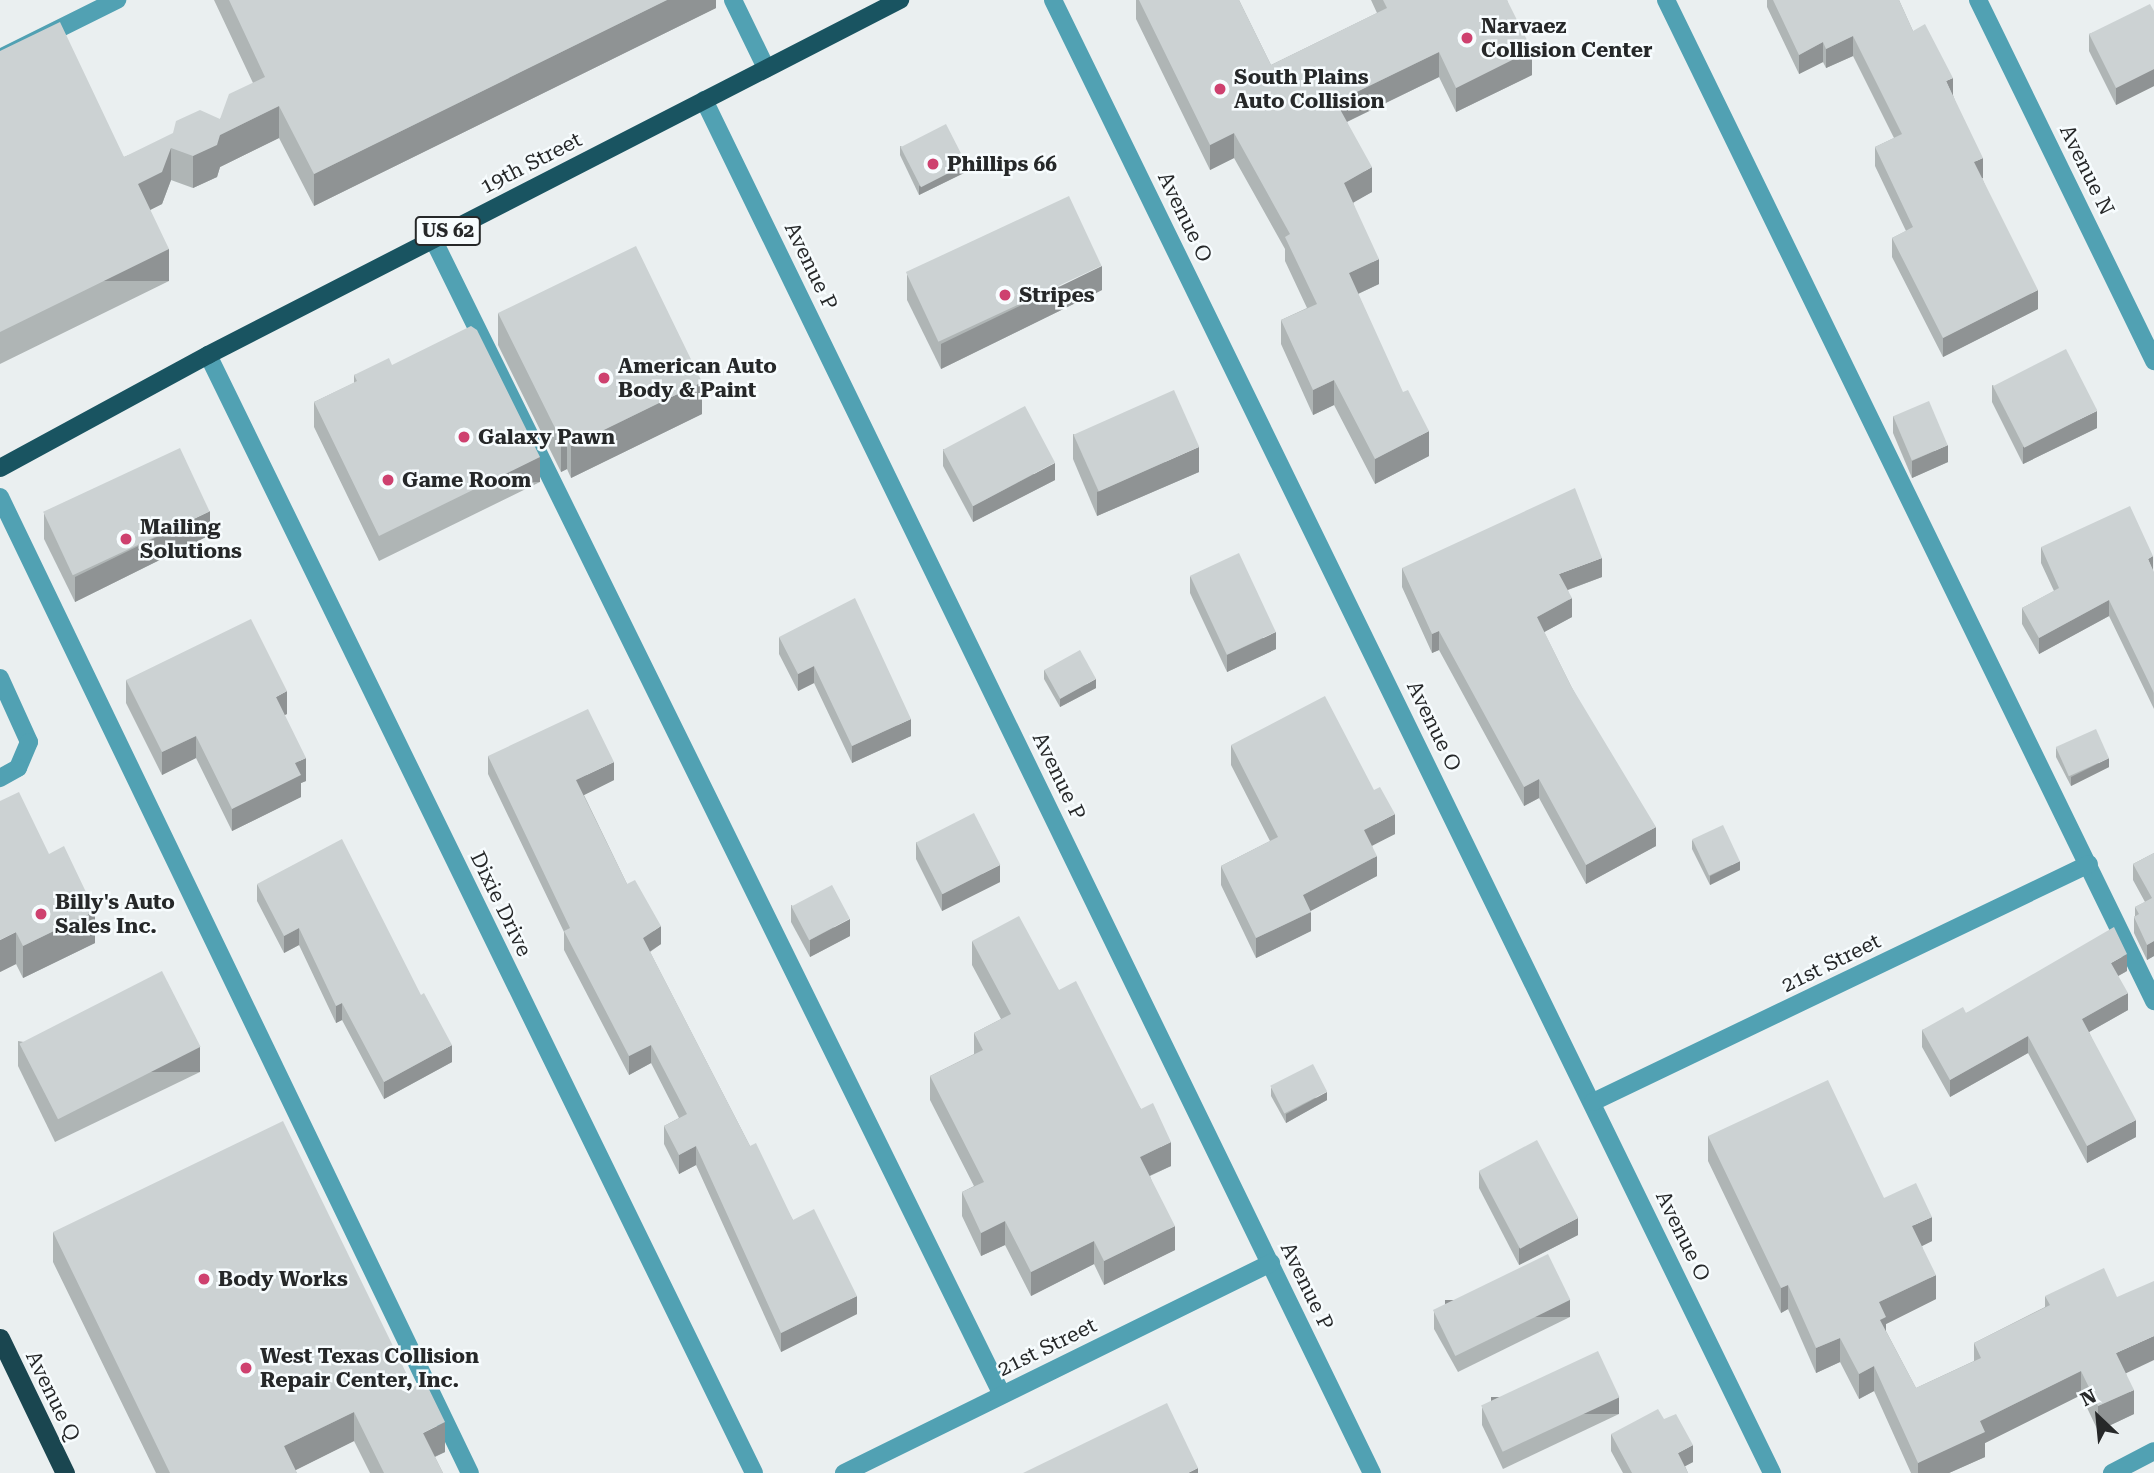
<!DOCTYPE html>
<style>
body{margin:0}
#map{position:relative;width:2154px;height:1473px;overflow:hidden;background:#eaeff0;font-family:"Roboto Serif",serif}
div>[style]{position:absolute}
.service>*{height:18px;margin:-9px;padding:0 9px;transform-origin:9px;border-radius:9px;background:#51a1b3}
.minor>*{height:18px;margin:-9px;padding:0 9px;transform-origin:9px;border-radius:9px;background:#51a1b3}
.primary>*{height:18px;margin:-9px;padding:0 9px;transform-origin:9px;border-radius:9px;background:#195461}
.trunk>*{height:19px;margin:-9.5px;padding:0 9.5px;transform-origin:9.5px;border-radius:9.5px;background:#1a4650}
.wall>*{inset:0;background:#afb5b5}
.shaded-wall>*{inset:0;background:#8f9394;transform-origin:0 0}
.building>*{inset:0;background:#ccd2d3;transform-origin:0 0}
.dots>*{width:19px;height:19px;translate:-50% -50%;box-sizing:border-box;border:4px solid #f7fcfe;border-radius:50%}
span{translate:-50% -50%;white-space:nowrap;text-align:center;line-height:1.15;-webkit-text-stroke:5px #f7fcfe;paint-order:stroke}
.shield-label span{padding:2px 5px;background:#f7fcfe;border:2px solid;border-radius:5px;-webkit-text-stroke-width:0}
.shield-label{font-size:19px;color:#262829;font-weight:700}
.poi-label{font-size:21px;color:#262829;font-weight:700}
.left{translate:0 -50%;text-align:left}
.street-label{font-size:21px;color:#262829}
.north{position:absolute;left:2063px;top:1382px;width:70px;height:70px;-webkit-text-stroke:5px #f7fcfe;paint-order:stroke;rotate:334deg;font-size:19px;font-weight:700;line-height:28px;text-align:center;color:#262829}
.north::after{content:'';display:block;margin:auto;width:24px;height:32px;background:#262829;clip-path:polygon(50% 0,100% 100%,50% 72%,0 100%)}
</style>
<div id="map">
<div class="service">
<i style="left:733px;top:0;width:76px;rotate:64.1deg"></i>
<i style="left:1666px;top:0;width:1114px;rotate:64.01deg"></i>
<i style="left:0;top:58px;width:131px;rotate:-26.4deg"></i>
<i style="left:433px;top:239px;width:1288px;rotate:63.79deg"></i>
<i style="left:0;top:497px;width:1083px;rotate:64.29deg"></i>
<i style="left:0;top:678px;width:70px;rotate:65.6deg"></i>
<i style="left:29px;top:742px;width:28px;rotate:113deg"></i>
<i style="left:18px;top:768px;width:21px;rotate:151deg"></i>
</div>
<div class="minor">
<i style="left:1053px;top:0;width:1639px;rotate:63.98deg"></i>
<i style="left:1978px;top:0;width:402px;rotate:64deg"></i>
<i style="left:704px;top:100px;width:1527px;rotate:64.06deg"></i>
<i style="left:208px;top:355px;width:1244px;rotate:63.97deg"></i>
<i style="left:1593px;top:1102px;width:550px;rotate:-25.63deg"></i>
<i style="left:844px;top:1473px;width:476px;rotate:-26.2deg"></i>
<i style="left:2112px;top:1473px;width:47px;rotate:-27.6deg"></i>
</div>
<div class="primary">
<i style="left:0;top:468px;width:237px;rotate:-28.5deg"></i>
<i style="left:208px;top:355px;width:778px;rotate:-27.16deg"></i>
</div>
<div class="trunk">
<i style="left:0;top:1338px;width:150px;rotate:64.3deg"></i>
</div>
<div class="wall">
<i style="clip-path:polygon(214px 0,716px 0,716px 8px,314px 206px,279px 138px,220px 167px,217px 177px,193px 188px,171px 180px,162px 204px,150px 210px,169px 281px,0 364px,0 51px,124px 157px,220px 119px,253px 83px)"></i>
<i style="clip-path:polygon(1136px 0,1239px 0,1271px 65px,1377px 13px,1371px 0,1507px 0,1532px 75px,1456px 112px,1439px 77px,1347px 122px,1372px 192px,1353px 202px,1379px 284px,1358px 294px,1429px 456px,1375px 484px,1334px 405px,1313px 415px,1281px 344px,1281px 320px,1307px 308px,1285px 261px,1285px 249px,1234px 158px,1210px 170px,1136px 19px)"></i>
<i style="clip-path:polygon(1767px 0,1899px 0,1913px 31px,1953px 95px,1982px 178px,2038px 309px,1943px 357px,1892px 257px,1892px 238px,1906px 231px,1875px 166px,1875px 147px,1894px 138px,1853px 56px,1826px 68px,1823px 62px,1799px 74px,1767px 7px)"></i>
<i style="clip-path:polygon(2154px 11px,2154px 86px,2116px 105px,2089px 51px,2089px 34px)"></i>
<i style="clip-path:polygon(900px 146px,966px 172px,919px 195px,900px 155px)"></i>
<i style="clip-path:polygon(907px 275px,1102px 290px,941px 369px,907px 300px)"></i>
<i style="clip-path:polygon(498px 313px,702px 414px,571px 478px,567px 469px,561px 472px,498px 345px)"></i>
<i style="clip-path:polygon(392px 365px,540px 482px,379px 561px,314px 427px,314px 402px,354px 383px,354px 375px)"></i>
<i style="clip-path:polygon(1992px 385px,2097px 428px,2023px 464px,1992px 402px)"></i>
<i style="clip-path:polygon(1893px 416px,1948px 462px,1912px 478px,1893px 433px)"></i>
<i style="clip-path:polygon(1073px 434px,1199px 472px,1097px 516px,1073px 459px)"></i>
<i style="clip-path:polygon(943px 449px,1055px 480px,973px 522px,943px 466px)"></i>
<i style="clip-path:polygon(44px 514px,210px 535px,75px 602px,44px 539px)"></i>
<i style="clip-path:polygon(2041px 547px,2153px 571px,2154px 709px,2109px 616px,2039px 654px,2022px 624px,2022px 608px,2054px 591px,2041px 563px)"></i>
<i style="clip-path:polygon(1402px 568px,1602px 577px,1568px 590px,1572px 617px,1544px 632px,1571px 686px,1656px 846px,1586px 884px,1539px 798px,1524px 806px,1439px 650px,1432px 653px,1402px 587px)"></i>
<i style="clip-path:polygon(1190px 576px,1276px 649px,1227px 672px,1190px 593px)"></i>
<i style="clip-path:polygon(779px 637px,911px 736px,852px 763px,814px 683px,798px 691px,779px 654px)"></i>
<i style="clip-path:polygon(1044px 670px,1096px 688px,1060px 707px,1044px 679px)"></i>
<i style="clip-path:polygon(126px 680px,287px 714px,284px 715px,306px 781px,301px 783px,301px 797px,232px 831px,196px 758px,162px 775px,126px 703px)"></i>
<i style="clip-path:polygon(1231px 745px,1395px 834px,1372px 845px,1377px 876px,1310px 911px,1311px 931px,1256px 958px,1221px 885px,1221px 866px,1270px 841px,1231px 765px)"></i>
<i style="clip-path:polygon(2056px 748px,2109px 767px,2071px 786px,2056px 757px)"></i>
<i style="clip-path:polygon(488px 756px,614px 780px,584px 795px,627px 884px,661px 944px,650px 952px,750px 1146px,793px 1220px,857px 1314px,781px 1352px,696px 1165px,679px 1174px,664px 1144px,664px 1126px,679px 1118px,651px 1063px,629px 1075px,564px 950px,564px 932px,488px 774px)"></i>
<i style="clip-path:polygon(1692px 840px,1740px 870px,1710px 885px,1692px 849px)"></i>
<i style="clip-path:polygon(916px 842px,1000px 882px,942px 911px,916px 859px)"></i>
<i style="clip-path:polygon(2154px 853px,2154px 956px,2147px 960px,2134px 933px,2134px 917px,2135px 916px,2135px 907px,2145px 902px,2133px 880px,2133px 864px)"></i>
<i style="clip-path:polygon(49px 854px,95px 943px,23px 978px,16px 964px,0 972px)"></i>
<i style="clip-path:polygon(257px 884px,452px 1062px,384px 1099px,342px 1020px,336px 1023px,299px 945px,284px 953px,257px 901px)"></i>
<i style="clip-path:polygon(791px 905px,850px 936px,810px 957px,791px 922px)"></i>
<i style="clip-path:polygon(972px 941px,1059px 990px,1141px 1109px,1171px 1166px,1150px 1176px,1175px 1250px,1104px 1285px,1094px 1264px,1031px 1296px,1005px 1245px,981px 1256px,962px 1216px,962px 1192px,974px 1186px,930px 1100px,930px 1076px,974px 1054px,974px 1033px,1001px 1019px,972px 965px)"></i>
<i style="clip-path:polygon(2127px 971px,2118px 976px,2128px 1010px,2089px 1032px,2136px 1137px,2087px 1163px,2028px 1053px,1950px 1097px,1922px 1047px,1922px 1030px,1966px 1013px)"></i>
<i style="clip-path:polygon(18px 1041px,200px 1072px,55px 1142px,18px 1066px)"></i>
<i style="clip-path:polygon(1271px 1088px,1327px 1100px,1286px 1123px,1271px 1096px)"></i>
<i style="clip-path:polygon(1708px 1136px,1884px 1198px,1932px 1241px,1922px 1246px,1936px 1299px,1886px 1324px,1886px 1331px,1916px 1388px,1974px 1361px,1974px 1343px,2045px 1307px,2045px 1296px,2126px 1373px,2134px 1414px,2098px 1431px,2081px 1395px,1985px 1443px,1985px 1457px,1949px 1473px,1911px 1473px,1874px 1391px,1859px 1399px,1840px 1362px,1816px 1373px,1788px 1309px,1781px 1313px,1708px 1161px)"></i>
<i style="clip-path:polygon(1479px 1171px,1578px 1235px,1519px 1265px,1479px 1188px)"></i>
<i style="clip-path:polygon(53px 1232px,445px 1452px,435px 1457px,443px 1473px,370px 1473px,354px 1441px,295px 1470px,297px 1473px,156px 1473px,53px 1262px)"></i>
<i style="clip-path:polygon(1434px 1312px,1570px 1317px,1458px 1372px,1434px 1329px)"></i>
<i style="clip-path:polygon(1482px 1408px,1619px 1414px,1503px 1469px,1482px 1425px)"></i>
<i style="clip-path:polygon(1611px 1434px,1693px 1462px,1685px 1466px,1688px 1473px,1623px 1473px,1611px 1451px)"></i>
</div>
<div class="shaded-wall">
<i style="clip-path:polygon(667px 0,716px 0,716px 8px,314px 206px,314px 174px)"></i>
<i style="clip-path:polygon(1853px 36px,1853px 56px,1826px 68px,1826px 49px)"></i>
<i style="clip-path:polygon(1823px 42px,1823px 62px,1799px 74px,1799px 55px)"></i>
<i style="clip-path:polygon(1532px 50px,1532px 75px,1456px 112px,1456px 88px)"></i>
<i style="clip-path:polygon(1439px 52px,1439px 77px,1336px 127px,1336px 102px)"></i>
<i style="clip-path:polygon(2154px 69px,2154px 86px,2116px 105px,2116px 88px)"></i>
<i style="clip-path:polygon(1953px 78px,1953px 97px,1946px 81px)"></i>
<i style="clip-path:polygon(279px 106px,279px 138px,220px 167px,217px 177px,193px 188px,193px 156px,220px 135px)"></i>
<i style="clip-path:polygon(1234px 133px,1234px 158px,1210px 170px,1210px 145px)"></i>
<i style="clip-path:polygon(171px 148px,171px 180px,162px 204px,138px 216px,138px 184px)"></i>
<i style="clip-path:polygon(1983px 158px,1983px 178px,1974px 182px,1974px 162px)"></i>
<i style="clip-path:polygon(966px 164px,966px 172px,919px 195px,919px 186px)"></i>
<i style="clip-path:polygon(1372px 167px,1372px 192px,1344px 208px,1344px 183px)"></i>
<i style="left:169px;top:249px;width:32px;height:188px;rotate:90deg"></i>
<i style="clip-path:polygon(1379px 259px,1379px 284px,1349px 298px,1349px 273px)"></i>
<i style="clip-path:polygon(1102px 266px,1102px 290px,941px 369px,941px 344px)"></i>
<i style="clip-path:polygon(2038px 290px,2038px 309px,1943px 357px,1943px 338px)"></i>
<i style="clip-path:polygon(1334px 380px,1334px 405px,1313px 415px,1313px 390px)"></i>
<i style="clip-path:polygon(702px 382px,702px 414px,571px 478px,571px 446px)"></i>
<i style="clip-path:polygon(2097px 411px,2097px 428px,2023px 464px,2023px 447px)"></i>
<i style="clip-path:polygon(1429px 431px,1429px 456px,1375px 484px,1375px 459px)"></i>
<i style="clip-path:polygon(567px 437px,567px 469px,561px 472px,561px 440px)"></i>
<i style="clip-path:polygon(1948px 445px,1948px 462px,1912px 478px,1912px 461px)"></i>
<i style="clip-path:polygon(1199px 447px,1199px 472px,1097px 516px,1097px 492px)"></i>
<i style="left:540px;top:457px;width:25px;height:179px;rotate:90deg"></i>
<i style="clip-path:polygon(1055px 463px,1055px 480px,973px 522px,973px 506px)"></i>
<i style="clip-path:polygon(210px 511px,210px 535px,75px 602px,75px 577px)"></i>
<i style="clip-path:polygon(2153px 556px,2153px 572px,2148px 559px)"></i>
<i style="clip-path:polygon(1602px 558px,1602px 577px,1559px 593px,1559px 574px)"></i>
<i style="clip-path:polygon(1572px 598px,1572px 617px,1537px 636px,1537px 617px)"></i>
<i style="clip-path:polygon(2109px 600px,2109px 616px,2039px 654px,2039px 638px)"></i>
<i style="clip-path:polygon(1439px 631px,1439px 650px,1432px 653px,1432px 634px)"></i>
<i style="clip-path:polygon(1276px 632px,1276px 649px,1227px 672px,1227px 655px)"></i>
<i style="clip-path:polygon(814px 666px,814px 683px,798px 691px,798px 674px)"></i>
<i style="clip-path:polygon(1096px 679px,1096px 688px,1060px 707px,1060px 699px)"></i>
<i style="clip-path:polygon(287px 691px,287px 714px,276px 719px,276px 697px)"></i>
<i style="clip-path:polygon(911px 719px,911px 736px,852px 763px,852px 746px)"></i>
<i style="clip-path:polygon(196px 736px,196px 758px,162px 775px,162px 752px)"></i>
<i style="clip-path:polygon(306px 758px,306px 781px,301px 783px,301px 797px,232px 831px,232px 809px,295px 763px)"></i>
<i style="clip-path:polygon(2109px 758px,2109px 767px,2071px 786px,2071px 777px)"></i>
<i style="clip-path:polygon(614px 762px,614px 780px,576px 799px,576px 780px)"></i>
<i style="clip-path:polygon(1539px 779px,1539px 798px,1524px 806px,1524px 787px)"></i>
<i style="clip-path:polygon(1395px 814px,1395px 834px,1364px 850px,1364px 830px)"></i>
<i style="clip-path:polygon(1656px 827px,1656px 846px,1586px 884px,1586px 865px)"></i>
<i style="clip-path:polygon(1377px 856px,1377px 876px,1303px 915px,1303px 895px)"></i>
<i style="clip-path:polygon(1740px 861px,1740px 870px,1710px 885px,1710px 876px)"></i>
<i style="clip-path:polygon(1000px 865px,1000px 882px,942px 911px,942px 894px)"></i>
<i style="clip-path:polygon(95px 911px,95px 943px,23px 978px,23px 946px)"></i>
<i style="clip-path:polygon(1311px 912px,1311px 931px,1256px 958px,1256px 938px)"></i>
<i style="clip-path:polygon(850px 919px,850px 936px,810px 957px,810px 940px)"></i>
<i style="clip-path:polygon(661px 926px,661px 944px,643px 956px,643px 938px)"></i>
<i style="clip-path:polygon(299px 928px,299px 945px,284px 953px,284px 936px)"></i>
<i style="clip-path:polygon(16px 932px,16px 964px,0 972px,0 940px)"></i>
<i style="clip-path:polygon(2154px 941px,2154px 956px,2147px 960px,2147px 945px)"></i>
<i style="clip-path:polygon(2127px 954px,2127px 971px,2111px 980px,2111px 963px)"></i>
<i style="clip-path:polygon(2128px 993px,2128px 1010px,2082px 1036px,2082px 1019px)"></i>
<i style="clip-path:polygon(342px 1003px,342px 1020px,336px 1023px,336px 1006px)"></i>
<i style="clip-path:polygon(2028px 1036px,2028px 1053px,1950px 1097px,1950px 1080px)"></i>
<i style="clip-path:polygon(452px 1045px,452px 1062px,384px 1099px,384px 1082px)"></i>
<i style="clip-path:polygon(651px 1045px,651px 1063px,629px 1075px,629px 1056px)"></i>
<i style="left:200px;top:1047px;width:25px;height:161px;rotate:90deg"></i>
<i style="clip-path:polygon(1327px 1092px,1327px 1100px,1286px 1123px,1286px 1114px)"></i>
<i style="clip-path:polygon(2136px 1120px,2136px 1137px,2087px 1163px,2087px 1146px)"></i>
<i style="clip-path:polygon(1171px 1142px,1171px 1166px,1140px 1180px,1140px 1157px)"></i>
<i style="clip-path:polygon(696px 1146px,696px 1165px,679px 1174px,679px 1155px)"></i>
<i style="clip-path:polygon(1932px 1217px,1932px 1241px,1912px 1251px,1912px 1226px)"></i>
<i style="clip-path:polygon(1578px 1218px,1578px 1235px,1519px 1265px,1519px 1248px)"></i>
<i style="clip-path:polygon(1005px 1221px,1005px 1245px,981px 1256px,981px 1233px)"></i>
<i style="clip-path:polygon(1175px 1226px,1175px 1250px,1104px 1285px,1104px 1261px)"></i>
<i style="clip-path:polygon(1094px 1241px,1094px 1264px,1031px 1296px,1031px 1272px)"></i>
<i style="clip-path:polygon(1936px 1275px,1936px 1299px,1886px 1324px,1886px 1342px,1880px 1344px,1879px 1302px)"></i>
<i style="clip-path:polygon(1788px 1285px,1788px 1309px,1781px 1313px,1781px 1288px)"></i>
<i style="clip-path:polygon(857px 1296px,857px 1314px,781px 1352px,781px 1333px)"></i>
<i style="left:1570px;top:1300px;width:17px;height:125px;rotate:90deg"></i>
<i style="clip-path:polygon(2154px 1336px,2154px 1360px,2116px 1378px,2116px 1353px)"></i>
<i style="clip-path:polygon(1840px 1338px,1840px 1362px,1816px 1373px,1816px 1348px)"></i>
<i style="clip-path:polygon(1874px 1366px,1874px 1391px,1859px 1399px,1859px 1374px)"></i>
<i style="clip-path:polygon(2081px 1371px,2081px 1395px,1985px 1443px,1985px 1457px,1949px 1473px,1918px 1473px,1918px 1463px,1980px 1421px)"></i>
<i style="clip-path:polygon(2134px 1390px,2134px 1414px,2098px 1431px,2098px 1406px)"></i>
<i style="left:1619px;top:1397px;width:17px;height:128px;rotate:90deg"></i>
<i style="clip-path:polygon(354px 1412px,354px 1441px,290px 1473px,284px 1446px)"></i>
<i style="clip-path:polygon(445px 1422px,445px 1452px,423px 1462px,423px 1433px)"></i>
<i style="clip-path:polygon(1693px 1445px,1693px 1462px,1678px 1470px,1678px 1453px)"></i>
<i style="clip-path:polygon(1198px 1468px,1198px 1473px,1188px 1473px)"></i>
</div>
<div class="building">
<i style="clip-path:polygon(229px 0,667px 0,314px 174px,279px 106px,220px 135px,217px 145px,193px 156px,171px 148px,162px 172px,138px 184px,169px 249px,0 332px,0 51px,60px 22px,124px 157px,173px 133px,176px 121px,200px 110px,220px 119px,229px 94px,265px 77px)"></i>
<i style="clip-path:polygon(1139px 0,1239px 0,1271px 65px,1387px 8px,1383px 0,1507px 0,1532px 50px,1456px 88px,1439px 52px,1336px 102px,1372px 167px,1344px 183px,1379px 259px,1349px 273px,1403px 392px,1408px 390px,1429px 431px,1375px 459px,1334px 380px,1313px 390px,1281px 320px,1317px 304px,1285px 237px,1290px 234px,1234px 133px,1210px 145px)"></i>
<i style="clip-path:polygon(1773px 0,1899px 0,1913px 31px,1925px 24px,1953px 78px,1946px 81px,1983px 158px,1974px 162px,2038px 290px,1943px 338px,1892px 238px,1913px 227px,1875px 147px,1902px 134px,1853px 36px,1826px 49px,1823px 42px,1799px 55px)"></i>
<i style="clip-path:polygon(2150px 4px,2154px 11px,2154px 69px,2116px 88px,2089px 34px)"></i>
<i style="left:946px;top:124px;width:45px;height:51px;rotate:63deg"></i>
<i style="left:1069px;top:196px;width:77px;height:180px;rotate:65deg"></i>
<i style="clip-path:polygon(636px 246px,702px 382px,571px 446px,567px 437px,561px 440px,498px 313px)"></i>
<i style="clip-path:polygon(471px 326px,477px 330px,540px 457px,379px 536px,314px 402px,357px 381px,354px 375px,389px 358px,392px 365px)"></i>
<i style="left:2066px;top:349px;width:69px;height:82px;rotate:63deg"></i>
<i style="left:1174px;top:390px;width:62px;height:110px;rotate:66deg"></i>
<i style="left:1929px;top:401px;width:48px;height:39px;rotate:67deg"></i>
<i style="left:1025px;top:406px;width:64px;height:93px;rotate:62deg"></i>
<i style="left:180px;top:448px;width:70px;height:151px;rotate:65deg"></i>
<i style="clip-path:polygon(1575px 488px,1602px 558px,1559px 574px,1572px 598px,1537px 617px,1571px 686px,1656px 827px,1586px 865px,1539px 779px,1524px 787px,1439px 631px,1432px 634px,1402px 568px)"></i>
<i style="clip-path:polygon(2130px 506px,2153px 556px,2148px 559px,2154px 572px,2154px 693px,2109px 600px,2039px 638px,2022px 608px,2059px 588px,2041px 547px)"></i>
<i style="left:1239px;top:553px;width:87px;height:54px;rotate:65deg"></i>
<i style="clip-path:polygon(855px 598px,911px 719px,852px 746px,814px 666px,798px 674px,779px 637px)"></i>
<i style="clip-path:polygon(251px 619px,287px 691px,276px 697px,306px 758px,295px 763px,301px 775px,232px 809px,196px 736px,162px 752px,126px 680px)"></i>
<i style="left:1080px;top:650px;width:33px;height:41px;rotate:61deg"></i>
<i style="clip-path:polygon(1325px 696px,1374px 790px,1380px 787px,1395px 814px,1364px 830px,1377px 856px,1303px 895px,1311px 912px,1256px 938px,1221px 866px,1278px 837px,1231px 745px)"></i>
<i style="clip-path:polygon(588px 709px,614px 762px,576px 780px,627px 884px,635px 880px,661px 926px,643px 938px,750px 1146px,756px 1143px,793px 1220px,814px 1209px,857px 1296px,781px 1333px,696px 1146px,679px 1155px,664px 1126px,687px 1114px,651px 1045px,629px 1056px,564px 931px,570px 928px,488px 756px)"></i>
<i style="left:2096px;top:729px;width:32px;height:44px;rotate:66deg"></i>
<i style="clip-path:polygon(19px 792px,49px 854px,64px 846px,95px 911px,23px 946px,16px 932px,0 940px,0 801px)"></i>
<i style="left:974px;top:813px;width:58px;height:65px;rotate:63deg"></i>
<i style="left:1723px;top:825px;width:40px;height:34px;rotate:65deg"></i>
<i style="clip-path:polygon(342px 839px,421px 995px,424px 993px,452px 1045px,384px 1082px,342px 1003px,336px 1006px,299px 928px,284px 936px,257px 884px)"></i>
<i style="clip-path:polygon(2154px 853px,2154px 941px,2147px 945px,2134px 917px,2139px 914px,2135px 907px,2152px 898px,2133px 864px)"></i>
<i style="left:832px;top:885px;width:38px;height:46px;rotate:62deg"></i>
<i style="clip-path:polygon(1019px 916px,1059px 990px,1076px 981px,1141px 1109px,1153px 1103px,1171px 1142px,1140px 1157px,1175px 1226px,1104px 1261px,1094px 1241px,1031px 1272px,1005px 1221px,981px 1233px,962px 1192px,984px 1182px,930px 1076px,983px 1050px,974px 1033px,1011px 1014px,972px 941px)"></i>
<i style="clip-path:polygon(2114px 927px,2127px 954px,2111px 963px,2128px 993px,2082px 1019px,2136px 1120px,2087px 1146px,2028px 1036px,1950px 1080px,1922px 1030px,1963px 1007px,1966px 1013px)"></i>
<i style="left:162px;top:971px;width:85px;height:160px;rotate:63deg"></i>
<i style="left:1313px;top:1064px;width:31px;height:48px;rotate:63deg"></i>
<i style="clip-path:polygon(1828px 1080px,1884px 1198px,1916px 1183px,1932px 1217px,1912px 1226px,1936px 1275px,1879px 1302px,1886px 1317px,1880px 1320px,1916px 1388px,1981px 1358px,1974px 1343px,2050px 1305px,2045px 1296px,2104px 1268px,2117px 1297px,2154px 1281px,2154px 1336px,2116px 1353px,2134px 1390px,2098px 1406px,2081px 1371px,1980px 1421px,1985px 1432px,1918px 1463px,1874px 1366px,1859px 1374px,1840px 1338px,1816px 1348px,1788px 1285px,1781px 1288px,1708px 1136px)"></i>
<i style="clip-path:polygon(283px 1121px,413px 1387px,425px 1381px,445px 1422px,423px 1433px,443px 1473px,384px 1473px,354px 1412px,284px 1446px,297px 1473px,170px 1473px,53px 1232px)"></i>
<i style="left:1537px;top:1140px;width:88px;height:66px;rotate:62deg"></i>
<i style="left:1548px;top:1254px;width:51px;height:128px;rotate:64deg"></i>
<i style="left:1598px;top:1351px;width:51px;height:129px;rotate:65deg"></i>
<i style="clip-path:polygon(1167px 1403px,1198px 1468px,1188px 1473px,1023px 1473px)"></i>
<i style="clip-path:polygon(1658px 1409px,1664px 1419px,1676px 1414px,1693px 1445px,1678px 1453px,1688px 1473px,1632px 1473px,1611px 1434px)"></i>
</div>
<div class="dots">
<i style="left:1467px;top:38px;background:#ce416f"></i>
<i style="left:1220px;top:89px;background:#ce416f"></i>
<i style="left:933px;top:164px;background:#ce416f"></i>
<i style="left:1005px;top:295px;background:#ce416f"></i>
<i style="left:604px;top:378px;background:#ce416f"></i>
<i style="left:464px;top:437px;background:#ce416f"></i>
<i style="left:388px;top:480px;background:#ce416f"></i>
<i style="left:126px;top:539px;background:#ce416f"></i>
<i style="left:41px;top:914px;background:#ce416f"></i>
<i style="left:204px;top:1279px;background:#ce416f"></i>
<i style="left:246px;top:1368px;background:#ce416f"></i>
</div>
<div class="shield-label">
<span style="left:448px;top:231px">US 62</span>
</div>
<div class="poi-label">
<span class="left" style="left:1481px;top:38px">Narvaez<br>Collision Center</span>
<span class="left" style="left:1234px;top:89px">South Plains<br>Auto Collision</span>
<span class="left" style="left:947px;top:164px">Phillips 66</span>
<span class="left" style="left:1019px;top:295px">Stripes</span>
<span class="left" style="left:618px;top:378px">American Auto<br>Body &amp; Paint</span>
<span class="left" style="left:478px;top:437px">Galaxy Pawn</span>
<span class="left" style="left:402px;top:480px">Game Room</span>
<span class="left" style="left:140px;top:539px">Mailing<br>Solutions</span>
<span class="left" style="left:55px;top:914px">Billy's Auto<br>Sales Inc.</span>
<span class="left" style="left:218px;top:1279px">Body Works</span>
<span class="left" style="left:260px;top:1368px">West Texas Collision<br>Repair Center, Inc.</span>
</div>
<div class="street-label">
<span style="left:531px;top:163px;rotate:-27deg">19th Street</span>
<span style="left:2087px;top:170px;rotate:64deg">Avenue N</span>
<span style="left:1185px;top:217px;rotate:64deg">Avenue O</span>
<span style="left:811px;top:266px;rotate:64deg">Avenue P</span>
<span style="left:1434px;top:726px;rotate:64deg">Avenue O</span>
<span style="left:1059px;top:776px;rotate:64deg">Avenue P</span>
<span style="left:501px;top:904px;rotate:64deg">Dixie Drive</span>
<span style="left:1831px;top:963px;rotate:-26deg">21st Street</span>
<span style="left:1683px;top:1236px;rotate:64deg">Avenue O</span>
<span style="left:1307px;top:1286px;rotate:64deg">Avenue P</span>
<span style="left:1047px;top:1347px;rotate:-26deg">21st Street</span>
<span style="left:53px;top:1396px;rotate:64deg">Avenue Q</span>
</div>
<div class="north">N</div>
</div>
